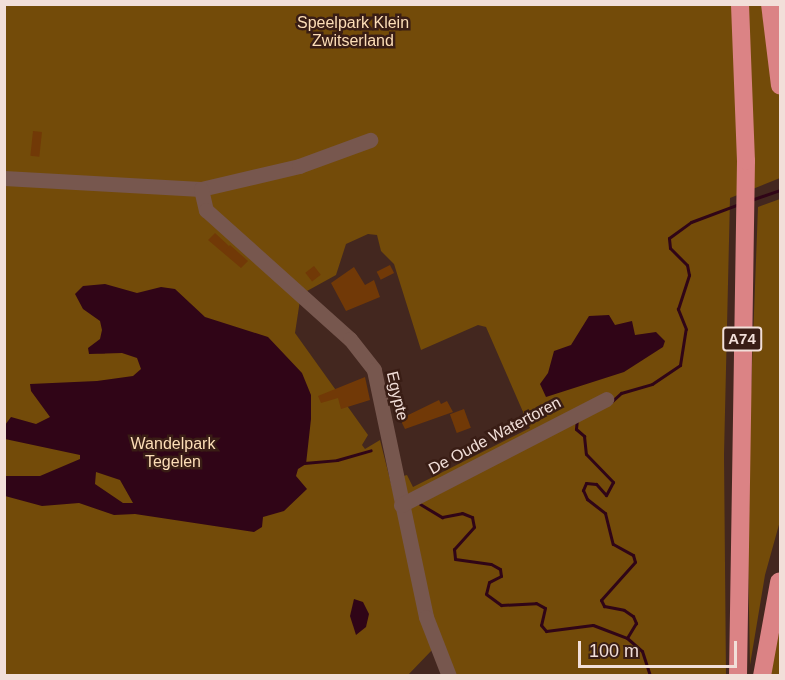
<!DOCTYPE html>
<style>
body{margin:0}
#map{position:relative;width:785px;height:680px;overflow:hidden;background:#43271f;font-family:Helvetica,sans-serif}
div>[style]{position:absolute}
.green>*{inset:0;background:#734b09}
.water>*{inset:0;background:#300517}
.stream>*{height:3px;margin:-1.5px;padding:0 1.5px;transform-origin:1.5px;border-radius:1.5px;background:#300517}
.building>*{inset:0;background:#713907;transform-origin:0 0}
.minor>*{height:15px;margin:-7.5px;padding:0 7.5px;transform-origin:7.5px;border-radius:7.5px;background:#77574e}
.highway>*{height:18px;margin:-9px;padding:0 9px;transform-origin:9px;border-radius:9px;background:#db8385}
span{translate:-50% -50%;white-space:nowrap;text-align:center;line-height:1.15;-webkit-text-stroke:5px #391d15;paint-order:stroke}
.shield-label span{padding:2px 4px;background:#391d15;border:2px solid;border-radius:4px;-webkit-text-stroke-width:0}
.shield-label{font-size:15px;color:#f2dfd9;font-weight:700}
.park-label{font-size:16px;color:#fcddb7}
.street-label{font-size:16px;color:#f2dfd9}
.frame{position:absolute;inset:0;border:6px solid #f2dfd9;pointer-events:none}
.scale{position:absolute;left:578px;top:641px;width:159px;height:27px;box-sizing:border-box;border:3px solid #f2dfd9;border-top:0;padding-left:8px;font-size:18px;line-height:21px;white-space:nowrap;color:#f2dfd9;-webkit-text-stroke:4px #391d15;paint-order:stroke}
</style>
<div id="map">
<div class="green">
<i style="clip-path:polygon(4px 5px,780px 5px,780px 178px,730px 198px,724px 455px,726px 675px,453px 675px,435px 629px,400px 477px,407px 475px,413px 487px,530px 428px,486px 327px,478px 325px,421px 350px,394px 264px,381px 251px,377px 235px,368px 234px,346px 244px,336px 275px,307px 291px,302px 287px,295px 333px,368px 435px,362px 445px,365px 449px,380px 440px,433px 649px,408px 675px,5px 675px)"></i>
<i style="clip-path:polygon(780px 199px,780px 521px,765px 575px,750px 665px,747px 497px,758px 207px)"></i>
<i style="clip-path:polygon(780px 606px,780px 675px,770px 676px)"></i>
</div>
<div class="water">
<i style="clip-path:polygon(evenodd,105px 284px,137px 293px,161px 287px,175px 289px,205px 317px,268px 337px,302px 373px,311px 395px,311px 419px,306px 464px,298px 469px,296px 476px,307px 489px,284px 511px,263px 517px,262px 527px,254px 532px,135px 514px,114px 515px,79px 503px,42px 506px,5px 496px,5px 476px,40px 476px,80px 459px,80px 455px,5px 439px,5px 425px,11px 417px,36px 424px,50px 417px,31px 391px,30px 384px,97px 381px,133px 376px,141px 369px,137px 358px,122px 353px,89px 354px,88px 348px,100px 339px,102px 330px,100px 321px,83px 309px,75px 294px,83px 286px,105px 284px,96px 472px,120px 480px,133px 503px,123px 503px,95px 484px,96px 472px)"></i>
<i style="clip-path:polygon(609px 315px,615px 325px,632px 321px,635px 335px,656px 332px,665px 341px,663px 347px,624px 372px,546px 397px,540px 384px,548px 373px,554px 351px,571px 345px,589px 316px)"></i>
<i style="clip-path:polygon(354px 599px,363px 602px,369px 614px,366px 627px,356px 635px,350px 616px)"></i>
</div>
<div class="stream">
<i style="left:751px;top:200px;width:31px;rotate:-19deg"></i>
<i style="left:610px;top:403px;width:15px;rotate:-42deg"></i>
<i style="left:621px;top:393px;width:32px;rotate:-16deg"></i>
<i style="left:652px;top:384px;width:34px;rotate:-34deg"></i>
<i style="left:680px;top:365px;width:36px;rotate:-81deg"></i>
<i style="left:686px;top:329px;width:22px;rotate:-112deg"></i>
<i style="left:678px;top:309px;width:36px;rotate:-72deg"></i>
<i style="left:689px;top:275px;width:10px;rotate:-101deg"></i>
<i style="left:687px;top:265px;width:24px;rotate:-135deg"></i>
<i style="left:670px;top:248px;width:10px;rotate:-96deg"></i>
<i style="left:669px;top:238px;width:27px;rotate:-36deg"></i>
<i style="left:691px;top:222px;width:51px;rotate:-20.6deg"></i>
<i style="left:577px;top:419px;width:10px;rotate:96deg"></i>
<i style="left:576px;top:429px;width:11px;rotate:41deg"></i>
<i style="left:584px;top:436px;width:18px;rotate:84deg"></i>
<i style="left:586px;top:454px;width:39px;rotate:46deg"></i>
<i style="left:613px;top:482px;width:15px;rotate:118deg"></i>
<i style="left:606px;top:495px;width:15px;rotate:-132deg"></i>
<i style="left:596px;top:484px;width:10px;rotate:-174deg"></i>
<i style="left:586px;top:483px;width:8px;rotate:113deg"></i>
<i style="left:583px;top:490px;width:10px;rotate:66deg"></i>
<i style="left:587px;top:499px;width:23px;rotate:38deg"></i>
<i style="left:605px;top:513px;width:32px;rotate:76deg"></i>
<i style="left:613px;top:544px;width:23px;rotate:29deg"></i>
<i style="left:633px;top:555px;width:7px;rotate:74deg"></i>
<i style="left:635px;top:562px;width:51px;rotate:131.8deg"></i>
<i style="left:601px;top:600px;width:7px;rotate:63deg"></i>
<i style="left:604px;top:606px;width:20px;rotate:11deg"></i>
<i style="left:624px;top:610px;width:11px;rotate:34deg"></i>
<i style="left:633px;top:616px;width:8px;rotate:67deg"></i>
<i style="left:636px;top:623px;width:17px;rotate:121deg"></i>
<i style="left:304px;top:463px;width:33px;rotate:-5deg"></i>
<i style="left:337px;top:460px;width:35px;rotate:-16deg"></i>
<i style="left:420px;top:504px;width:26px;rotate:31deg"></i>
<i style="left:442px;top:517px;width:20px;rotate:-11deg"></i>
<i style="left:462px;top:513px;width:11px;rotate:22deg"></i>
<i style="left:472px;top:517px;width:10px;rotate:79deg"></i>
<i style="left:474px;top:527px;width:30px;rotate:132deg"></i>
<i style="left:454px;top:549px;width:10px;rotate:84deg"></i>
<i style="left:455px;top:559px;width:36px;rotate:8deg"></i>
<i style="left:491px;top:564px;width:10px;rotate:29deg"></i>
<i style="left:500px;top:569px;width:7px;rotate:82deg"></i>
<i style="left:501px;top:576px;width:13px;rotate:153deg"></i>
<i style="left:489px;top:582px;width:12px;rotate:104deg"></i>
<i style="left:486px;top:594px;width:19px;rotate:36deg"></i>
<i style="left:501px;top:605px;width:35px;rotate:-3deg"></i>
<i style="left:536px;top:603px;width:10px;rotate:29deg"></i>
<i style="left:545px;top:608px;width:17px;rotate:103deg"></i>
<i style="left:541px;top:625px;width:8px;rotate:50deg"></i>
<i style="left:546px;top:631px;width:47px;rotate:-7.3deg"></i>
<i style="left:593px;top:625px;width:36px;rotate:21deg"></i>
<i style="left:627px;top:638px;width:20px;rotate:41deg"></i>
<i style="left:642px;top:651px;width:26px;rotate:72deg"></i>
</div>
<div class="building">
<i style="left:33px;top:131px;width:9px;height:25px;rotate:6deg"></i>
<i style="clip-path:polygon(215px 233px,229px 246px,225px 251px,230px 245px,248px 261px,241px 268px,208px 240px)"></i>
<i style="left:390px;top:265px;width:9px;height:15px;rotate:63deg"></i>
<i style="left:314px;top:266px;width:11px;height:11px;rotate:52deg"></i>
<i style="clip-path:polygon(354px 267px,365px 285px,374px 280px,380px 297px,346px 311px,331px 283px)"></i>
<i style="clip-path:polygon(365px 377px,370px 400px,341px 409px,338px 398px,321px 403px,318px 396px)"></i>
<i style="clip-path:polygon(439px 400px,441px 404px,447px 401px,453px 412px,405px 429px,400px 419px)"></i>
<i style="left:464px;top:409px;width:20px;height:15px;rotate:70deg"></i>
</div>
<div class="minor">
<i style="left:4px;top:178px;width:197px;rotate:3.2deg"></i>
<i style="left:201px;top:189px;width:101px;rotate:-13.2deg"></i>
<i style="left:299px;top:166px;width:76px;rotate:-20.1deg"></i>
<i style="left:201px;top:189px;width:22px;rotate:77deg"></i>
<i style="left:206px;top:210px;width:193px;rotate:41.9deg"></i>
<i style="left:350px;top:339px;width:39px;rotate:52deg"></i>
<i style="left:374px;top:370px;width:252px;rotate:78.1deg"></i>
<i style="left:426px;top:617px;width:63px;rotate:68.7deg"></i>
<i style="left:401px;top:505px;width:231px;rotate:-27.3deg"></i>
</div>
<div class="highway">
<i style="left:770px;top:4px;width:82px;rotate:83deg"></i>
<i style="left:738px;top:676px;width:515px;rotate:-89.11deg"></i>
<i style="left:746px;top:161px;width:157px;rotate:-92.2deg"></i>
<i style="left:762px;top:676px;width:96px;rotate:-79.7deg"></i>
</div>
<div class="shield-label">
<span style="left:742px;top:339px">A74</span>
</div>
<div class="park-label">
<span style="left:353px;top:32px">Speelpark Klein<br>Zwitserland</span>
<span style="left:173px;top:453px">Wandelpark<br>Tegelen</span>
</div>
<div class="street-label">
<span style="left:397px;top:396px;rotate:77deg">Egypte</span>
<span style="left:495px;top:436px;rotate:-28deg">De Oude Watertoren</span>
</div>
<div class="frame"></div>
<div class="scale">100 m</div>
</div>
